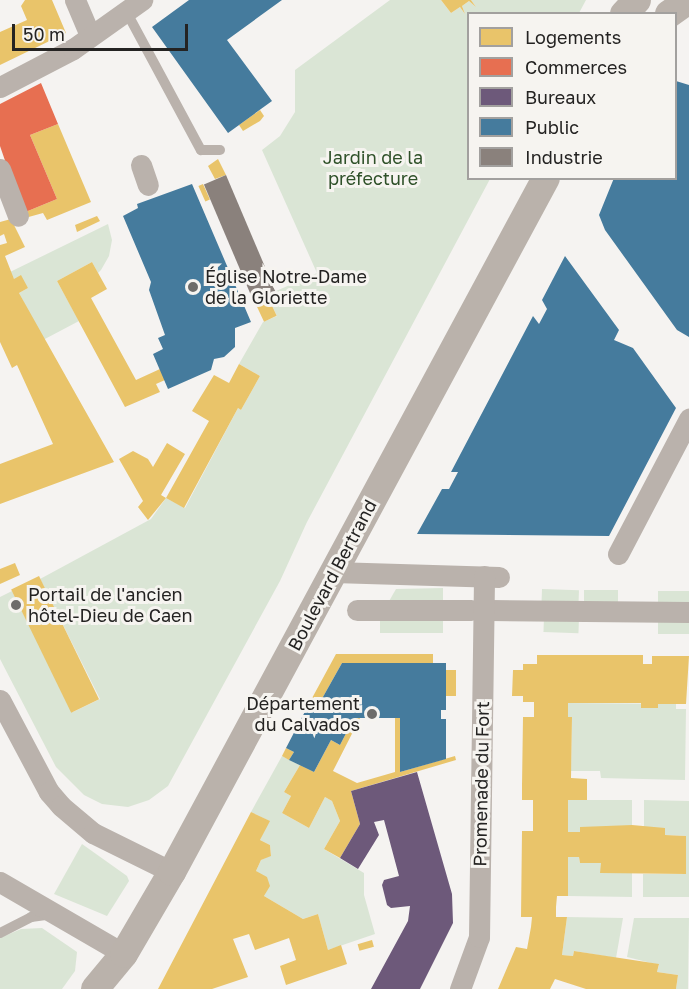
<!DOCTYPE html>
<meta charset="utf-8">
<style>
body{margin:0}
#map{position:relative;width:689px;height:989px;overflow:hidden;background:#f5f3f1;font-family:"Golos Text",sans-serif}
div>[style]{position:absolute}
.green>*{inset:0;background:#dae5d5;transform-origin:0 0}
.homes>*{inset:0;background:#e9c46a;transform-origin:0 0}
.shops>*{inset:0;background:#e76f51}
.offices>*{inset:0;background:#6d597a}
.public>*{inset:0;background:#457b9d}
.industry>*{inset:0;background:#8a817c;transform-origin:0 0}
.lane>*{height:10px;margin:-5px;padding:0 5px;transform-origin:5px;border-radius:5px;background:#bab2ac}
.street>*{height:21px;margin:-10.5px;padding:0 10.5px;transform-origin:10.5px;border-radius:10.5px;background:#bab2ac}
.secondary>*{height:28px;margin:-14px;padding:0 14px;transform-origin:14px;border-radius:14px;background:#bab2ab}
.dots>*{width:16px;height:16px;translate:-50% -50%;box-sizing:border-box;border:3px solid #f6f4f0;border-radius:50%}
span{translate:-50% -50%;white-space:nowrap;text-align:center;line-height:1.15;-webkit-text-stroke:6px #f6f4f0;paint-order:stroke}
.park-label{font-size:18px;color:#2f5129}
.poi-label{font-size:18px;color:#242322}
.left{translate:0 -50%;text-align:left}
.right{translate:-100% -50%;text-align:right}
.street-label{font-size:18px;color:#242322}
.legend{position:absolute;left:467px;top:12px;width:210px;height:168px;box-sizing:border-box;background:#f6f4f0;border:2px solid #a2a09e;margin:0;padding:8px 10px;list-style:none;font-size:18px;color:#242322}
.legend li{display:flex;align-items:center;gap:12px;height:30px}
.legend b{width:30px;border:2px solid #a2a09e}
.scale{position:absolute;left:12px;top:24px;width:176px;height:27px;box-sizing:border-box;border:3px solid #242322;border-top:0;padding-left:8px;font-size:18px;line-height:21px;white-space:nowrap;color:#242322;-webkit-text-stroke:4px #f6f4f0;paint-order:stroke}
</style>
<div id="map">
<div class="green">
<i style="clip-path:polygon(390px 0,441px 0,451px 13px,460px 7px,465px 14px,462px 6px,469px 1px,476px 7px,471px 0,586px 0,579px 13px,468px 14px,468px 178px,490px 179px,307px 522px,280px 581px,168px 786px,149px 800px,128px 807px,102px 804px,84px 795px,56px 767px,0 659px,0 597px,12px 591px,73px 712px,100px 699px,40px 579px,151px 519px,166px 498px,185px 508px,238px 408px,241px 410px,260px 376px,239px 364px,263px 322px,277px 316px,267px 295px,317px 273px,262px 150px,280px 136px,295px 112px,295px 70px)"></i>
<i style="clip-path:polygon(108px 224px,112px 240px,109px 256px,101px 270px,98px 273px,92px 262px,57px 281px,79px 321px,43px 340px,19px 293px,28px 288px,14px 279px,10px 272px)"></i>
<i style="clip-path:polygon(443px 588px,443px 602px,388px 603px,396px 589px)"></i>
<i style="left:542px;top:589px;width:37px;height:15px;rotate:2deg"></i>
<i style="left:584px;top:590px;width:34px;height:15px"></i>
<i style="left:658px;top:591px;width:31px;height:15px"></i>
<i style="left:380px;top:616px;width:63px;height:17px"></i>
<i style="left:544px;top:617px;width:35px;height:15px;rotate:2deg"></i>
<i style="left:658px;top:620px;width:31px;height:14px"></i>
<i style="clip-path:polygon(568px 703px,676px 704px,676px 709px,686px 709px,685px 780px,601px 778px,600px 771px,571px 771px,572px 717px,568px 717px)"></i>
<i style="clip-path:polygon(282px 756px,300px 765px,284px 792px,291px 796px,282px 813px,309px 828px,325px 797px,332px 801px,340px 821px,324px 849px,364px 873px,364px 895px,375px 934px,328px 950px,318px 914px,303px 919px,264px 896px,269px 886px,256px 871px,261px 860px,271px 855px,270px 845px,260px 840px,269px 821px,251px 812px)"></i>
<i style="clip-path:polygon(568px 800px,632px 800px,632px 828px,580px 827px,580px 832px,568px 832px)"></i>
<i style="clip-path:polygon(644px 800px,689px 801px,689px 897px,643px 897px,643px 874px,686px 874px,686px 836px,665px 835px,644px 828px)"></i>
<i style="clip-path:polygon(82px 844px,127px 876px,129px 881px,107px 916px,54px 894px)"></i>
<i style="clip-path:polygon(568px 857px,579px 857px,580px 863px,601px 863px,601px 873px,632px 873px,632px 897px,568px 896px)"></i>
<i style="clip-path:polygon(567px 917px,623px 918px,616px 958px,574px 951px,573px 956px,562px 955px)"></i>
<i style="clip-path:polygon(634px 918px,689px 918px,688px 989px,676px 989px,678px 975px,657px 972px,659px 965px,627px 957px)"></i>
<i style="clip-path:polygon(42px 928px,77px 952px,75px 971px,62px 989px,0 989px,0 938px,21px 929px)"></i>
</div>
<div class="homes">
<i style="clip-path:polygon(25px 0,52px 0,66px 33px,0 65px,0 32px,27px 20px,21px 6px)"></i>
<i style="clip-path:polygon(441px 0,471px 0,476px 7px,469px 1px,462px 6px,465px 14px,460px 7px,451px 13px)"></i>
<i style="clip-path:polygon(260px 110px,264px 116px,260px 121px,243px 131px,239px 125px)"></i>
<i style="clip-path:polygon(58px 124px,91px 202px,47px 220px,43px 213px,25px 218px,23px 213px,57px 199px,30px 135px)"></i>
<i style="clip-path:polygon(218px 159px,226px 175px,215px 179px,208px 166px)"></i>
<i style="left:203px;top:184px;width:17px;height:5px;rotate:66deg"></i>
<i style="clip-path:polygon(97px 216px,100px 221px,77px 232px,75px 225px)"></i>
<i style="clip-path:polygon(11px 219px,25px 247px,5px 256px,14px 279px,21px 275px,28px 288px,19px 293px,114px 462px,0 504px,0 464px,53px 444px,17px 365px,12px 368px,0 342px,0 245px,7px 243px,4px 234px,0 236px,0 222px)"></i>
<i style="clip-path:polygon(92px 262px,107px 289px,91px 298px,136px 380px,160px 369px,165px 380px,156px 384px,160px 392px,125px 407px,57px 281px)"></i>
<i style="left:267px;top:295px;width:23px;height:14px;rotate:65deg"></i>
<i style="clip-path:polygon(239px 364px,260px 376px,241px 410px,238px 408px,184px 508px,166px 498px,148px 520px,138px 507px,143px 501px,119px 459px,133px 451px,148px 459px,153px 467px,167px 443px,185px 454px,161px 495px,166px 498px,209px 421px,192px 411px,214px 375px,229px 383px)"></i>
<i style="clip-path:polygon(15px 563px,20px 575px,0 584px,0 569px)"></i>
<i style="left:39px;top:576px;width:137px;height:31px;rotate:64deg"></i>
<i style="clip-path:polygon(336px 654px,433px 654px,433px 663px,342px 663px,319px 704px,311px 700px)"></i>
<i style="clip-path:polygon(537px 655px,643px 655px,643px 664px,652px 664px,652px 656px,689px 656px,686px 704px,658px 704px,658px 708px,641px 708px,641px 703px,568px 703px,568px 717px,572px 717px,571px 778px,587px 779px,587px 800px,568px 800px,568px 832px,580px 832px,580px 827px,632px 825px,665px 828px,665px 835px,686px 836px,686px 874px,600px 873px,601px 863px,580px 863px,579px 857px,568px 857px,568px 896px,557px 896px,556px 907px,556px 917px,567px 917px,562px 955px,573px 956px,574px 951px,659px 964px,657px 972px,678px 975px,676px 989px,586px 989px,555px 979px,550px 989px,498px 989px,516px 947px,527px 949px,531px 927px,532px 917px,521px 917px,522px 831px,533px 831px,533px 800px,522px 800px,522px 786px,523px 717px,534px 717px,534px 702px,523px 702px,523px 696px,512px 696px,513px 670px,523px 670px,523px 664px,537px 664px)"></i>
<i style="left:446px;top:670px;width:10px;height:26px"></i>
<i style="clip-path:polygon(354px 718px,360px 718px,333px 771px,357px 783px,395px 772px,395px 718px,400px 718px,400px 772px,455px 756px,456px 760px,351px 791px,360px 824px,340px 858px,324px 849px,340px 821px,332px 801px,325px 797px,309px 828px,282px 813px,291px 796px,284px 792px,300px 765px,314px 772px,331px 740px,340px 745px)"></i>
<i style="clip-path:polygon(286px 748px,294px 752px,289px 760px,282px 756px)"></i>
<i style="clip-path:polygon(251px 812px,270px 821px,260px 840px,270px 845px,271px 856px,261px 860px,256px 871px,267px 877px,270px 886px,264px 896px,303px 919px,318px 914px,328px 950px,341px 945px,347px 964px,286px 985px,280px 966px,296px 960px,289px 938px,255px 950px,249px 934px,233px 939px,248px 977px,212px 989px,158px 989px)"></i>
<i style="left:372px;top:940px;width:7px;height:15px;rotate:74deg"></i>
</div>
<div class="shops">
<i style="clip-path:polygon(41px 83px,58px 124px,30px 135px,57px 199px,23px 213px,0 146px,0 104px)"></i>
</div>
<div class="offices">
<i style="clip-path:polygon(417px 772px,452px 894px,453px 923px,420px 989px,371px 989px,408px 921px,410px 906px,391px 908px,387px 905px,382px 885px,384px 880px,399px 876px,384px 820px,374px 822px,379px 835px,358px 869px,340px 858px,360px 824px,351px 791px)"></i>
</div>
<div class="public">
<i style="clip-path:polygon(189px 0,282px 0,227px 40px,272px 101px,228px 133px,152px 27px)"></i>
<i style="clip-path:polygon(676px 81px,689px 85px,689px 337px,677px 330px,605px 230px,599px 215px,614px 178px,676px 178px)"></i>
<i style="clip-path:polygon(192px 184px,251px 322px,235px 328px,235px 347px,224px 357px,214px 359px,211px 370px,168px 389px,153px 354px,163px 349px,158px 338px,165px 335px,149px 290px,151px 282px,123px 216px,138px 208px,137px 204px)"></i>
<i style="clip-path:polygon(565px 256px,619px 330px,614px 340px,633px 348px,676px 408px,609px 536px,417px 534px,442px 489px,449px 489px,458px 472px,451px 472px,533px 316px,539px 324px,547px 309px,542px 300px)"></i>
<i style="clip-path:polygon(342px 663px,446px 663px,446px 710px,441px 710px,441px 719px,446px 719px,446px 759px,400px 772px,400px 718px,354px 718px,340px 745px,331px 740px,314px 772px,289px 760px,294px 752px,286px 748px,311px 700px,319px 704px)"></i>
</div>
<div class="industry">
<i style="left:226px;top:175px;width:127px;height:24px;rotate:67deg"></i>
</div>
<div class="lane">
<i style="left:126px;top:11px;width:158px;rotate:61.7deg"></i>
<i style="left:201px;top:150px;width:19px"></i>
<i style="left:0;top:933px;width:35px;rotate:-27deg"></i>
<i style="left:31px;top:917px;width:22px;rotate:-8deg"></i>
</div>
<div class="street">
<i style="left:75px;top:0;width:39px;rotate:67deg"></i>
<i style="left:0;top:87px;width:82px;rotate:-27.5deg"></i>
<i style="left:73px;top:49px;width:85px;rotate:-35.4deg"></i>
<i style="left:141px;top:165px;width:21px;rotate:71deg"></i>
<i style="left:0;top:169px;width:50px;rotate:69deg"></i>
<i style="left:618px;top:554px;width:153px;rotate:-62.3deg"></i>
<i style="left:333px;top:572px;width:166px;rotate:1.7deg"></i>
<i style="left:357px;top:610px;width:114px"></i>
<i style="left:490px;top:610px;width:199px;rotate:0.6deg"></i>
<i style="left:0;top:700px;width:104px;rotate:62deg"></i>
<i style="left:49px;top:792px;width:18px;rotate:49deg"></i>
<i style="left:61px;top:806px;width:42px;rotate:40.2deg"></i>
<i style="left:93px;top:833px;width:88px;rotate:26.3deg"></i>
<i style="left:0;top:882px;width:143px;rotate:30.1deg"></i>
<i style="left:460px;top:989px;width:55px;rotate:-69.9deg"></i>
<i style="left:479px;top:937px;width:361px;rotate:-89.2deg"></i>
</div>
<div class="secondary">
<i style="left:624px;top:14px;width:19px;rotate:-47deg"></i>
<i style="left:669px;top:14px;width:24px;rotate:-35deg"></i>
<i style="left:95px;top:989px;width:45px;rotate:-50.4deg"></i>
<i style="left:124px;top:954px;width:95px;rotate:-59.7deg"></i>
<i style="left:172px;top:872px;width:788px;rotate:-61.68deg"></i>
</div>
<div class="dots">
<i style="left:193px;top:287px;background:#6d6c6a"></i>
<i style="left:16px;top:605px;background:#6d6c6a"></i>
<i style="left:372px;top:714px;background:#6d6c6a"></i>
</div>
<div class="park-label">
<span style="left:373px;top:168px">Jardin de la<br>préfecture</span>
</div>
<div class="poi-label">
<span class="left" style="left:205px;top:287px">Église Notre-Dame<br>de la Gloriette</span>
<span class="left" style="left:28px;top:605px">Portail de l'ancien<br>hôtel-Dieu de Caen</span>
<span class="right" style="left:360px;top:714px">Département<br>du Calvados</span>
</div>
<div class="street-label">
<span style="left:332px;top:575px;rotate:-62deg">Boulevard Bertrand</span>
<span style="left:481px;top:784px;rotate:-89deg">Promenade du Fort</span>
</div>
<ul class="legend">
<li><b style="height:16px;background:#e9c46a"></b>Logements</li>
<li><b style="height:16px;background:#e76f51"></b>Commerces</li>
<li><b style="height:16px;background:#6d597a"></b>Bureaux</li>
<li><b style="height:16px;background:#457b9d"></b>Public</li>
<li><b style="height:16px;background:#8a817c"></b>Industrie</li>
</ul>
<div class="scale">50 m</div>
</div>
